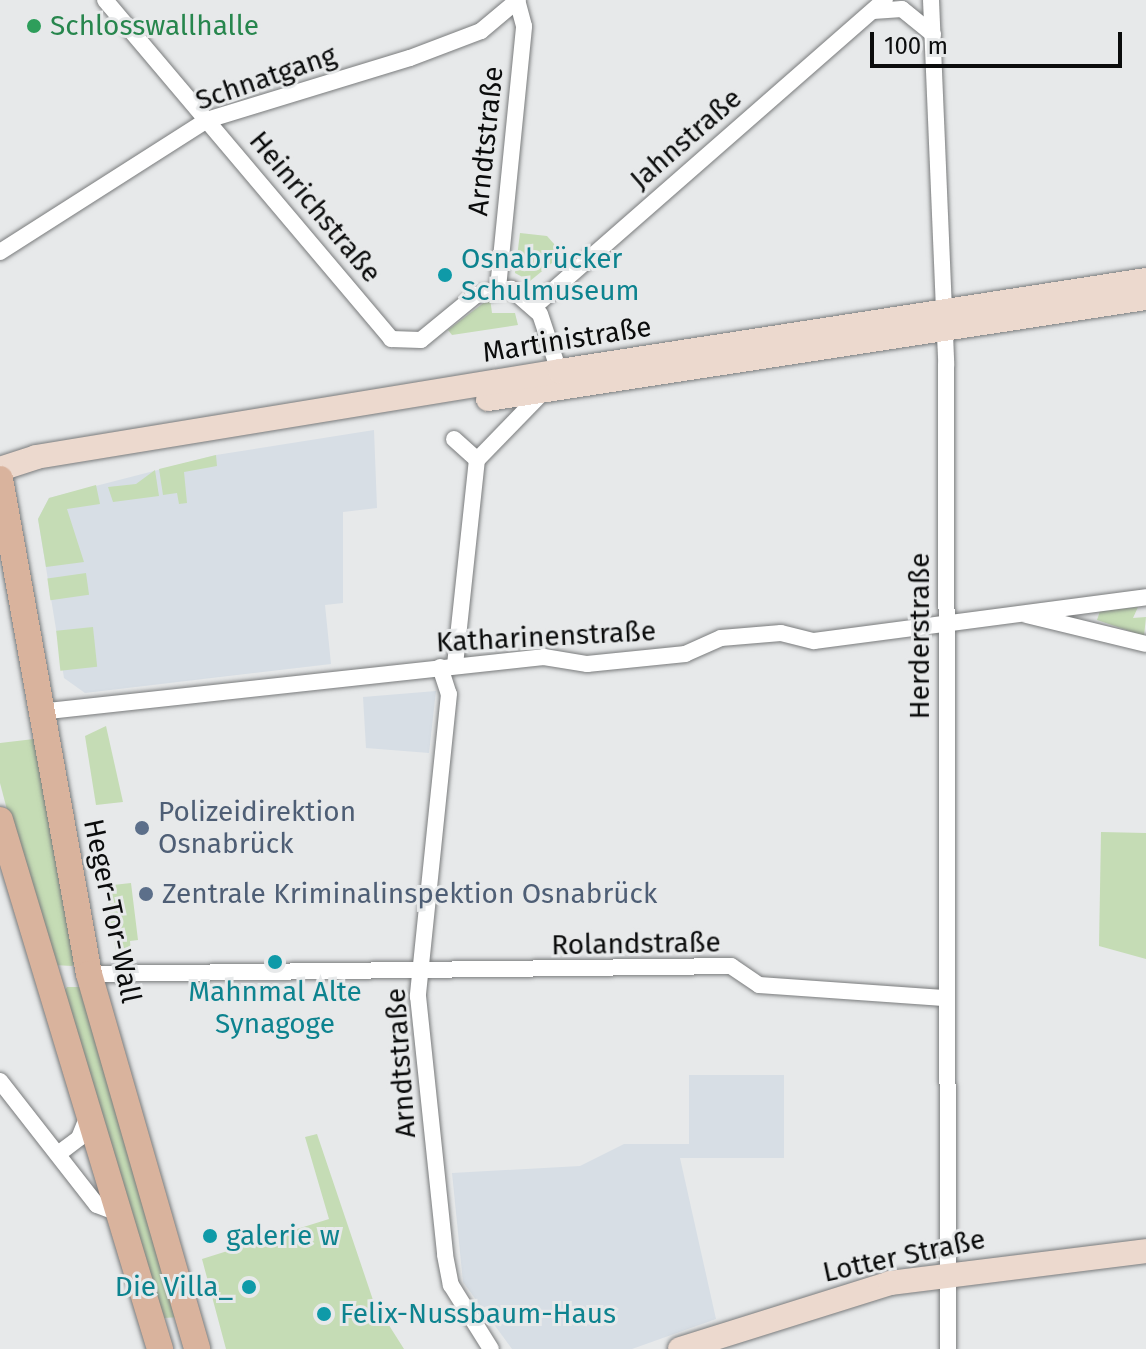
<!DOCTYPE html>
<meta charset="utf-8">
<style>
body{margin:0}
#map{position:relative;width:1146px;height:1349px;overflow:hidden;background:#e7e9ea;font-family:"Fira Sans",sans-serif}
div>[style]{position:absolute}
.built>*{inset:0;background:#d7dee5}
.green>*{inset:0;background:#c5dcb5;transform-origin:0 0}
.roads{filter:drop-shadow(0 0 2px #797b7c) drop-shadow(0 0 2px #797b7c)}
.street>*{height:16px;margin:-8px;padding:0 8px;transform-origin:8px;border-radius:8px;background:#fff}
.secondary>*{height:24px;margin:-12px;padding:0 12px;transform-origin:12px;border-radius:12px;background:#ecd9ce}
.primary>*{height:26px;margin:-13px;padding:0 13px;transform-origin:13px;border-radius:13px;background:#d9b39d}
.dots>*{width:22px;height:22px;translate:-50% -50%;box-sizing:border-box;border:4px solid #e7e9ea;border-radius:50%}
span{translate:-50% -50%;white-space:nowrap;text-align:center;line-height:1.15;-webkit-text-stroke:6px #e7e9ea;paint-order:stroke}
.leisure-label{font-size:28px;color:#27864d}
.left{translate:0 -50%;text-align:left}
.street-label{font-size:28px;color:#0b0c0c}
.culture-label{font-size:28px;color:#0d838f}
.right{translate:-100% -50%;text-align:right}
.service-label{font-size:28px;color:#4e5e75}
.scale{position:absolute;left:870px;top:32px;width:252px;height:36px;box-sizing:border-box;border:4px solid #0b0c0c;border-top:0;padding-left:10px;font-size:24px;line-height:28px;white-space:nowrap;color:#0b0c0c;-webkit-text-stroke:6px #e7e9ea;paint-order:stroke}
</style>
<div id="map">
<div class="built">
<i style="clip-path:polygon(374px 430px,377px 508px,343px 512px,343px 603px,325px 605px,331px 664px,85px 693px,64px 678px,38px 519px,49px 498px,216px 455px)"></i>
<i style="clip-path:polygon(436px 691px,429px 753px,366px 748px,363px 697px)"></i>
<i style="clip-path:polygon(689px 1075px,784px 1075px,784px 1158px,680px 1158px,716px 1319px,632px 1349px,512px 1349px,463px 1282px,452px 1173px,580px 1166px,624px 1144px,689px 1144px)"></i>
</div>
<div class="green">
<i style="clip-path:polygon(520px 233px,547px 236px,563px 254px,530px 281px,515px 273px)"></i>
<i style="clip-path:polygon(490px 298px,492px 313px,515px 313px,518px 325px,452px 335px,448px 330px)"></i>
<i style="clip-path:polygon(216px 455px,217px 466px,184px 472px,187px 503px,179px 504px,177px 493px,163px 495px,159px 469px)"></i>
<i style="clip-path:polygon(155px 470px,159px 496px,113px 502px,108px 487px,136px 484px)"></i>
<i style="clip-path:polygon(96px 485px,100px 504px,67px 509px,84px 562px,46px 567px,38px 519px,49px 498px)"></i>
<i style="left:86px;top:573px;width:22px;height:39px;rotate:82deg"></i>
<i style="clip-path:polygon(1138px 607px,1133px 618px,1146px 617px,1144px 636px,1097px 620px,1100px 611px)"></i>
<i style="left:93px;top:627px;width:40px;height:37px;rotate:84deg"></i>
<i style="clip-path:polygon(106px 726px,123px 802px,96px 805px,85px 736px)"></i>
<i style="clip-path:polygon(34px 739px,78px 962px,72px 966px,54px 965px,44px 951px,0 783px,0 743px)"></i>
<i style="clip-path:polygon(1101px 832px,1146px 833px,1146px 959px,1099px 946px)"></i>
<i style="clip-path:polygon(131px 883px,138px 940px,130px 941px,132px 963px,118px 962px,104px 886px)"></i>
<i style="clip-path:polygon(67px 987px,83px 987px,180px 1317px,164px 1318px,62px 994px)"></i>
<i style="clip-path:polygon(317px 1134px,373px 1300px,404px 1349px,226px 1349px,202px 1259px,329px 1219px,305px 1137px)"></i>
</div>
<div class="roads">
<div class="street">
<i style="left:105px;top:0;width:444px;rotate:49.8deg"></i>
<i style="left:391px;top:339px;width:30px;rotate:2deg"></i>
<i style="left:421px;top:340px;width:71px;rotate:-39.3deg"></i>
<i style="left:476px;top:295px;width:36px;rotate:-10deg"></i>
<i style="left:511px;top:289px;width:38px;rotate:41deg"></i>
<i style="left:540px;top:314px;width:70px;rotate:71.6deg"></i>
<i style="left:931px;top:0;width:364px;rotate:87.6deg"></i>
<i style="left:946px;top:364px;width:985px;rotate:89.88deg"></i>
<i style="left:873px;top:11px;width:29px;rotate:-4deg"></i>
<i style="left:902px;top:9px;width:40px;rotate:39deg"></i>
<i style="left:0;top:252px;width:246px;rotate:-32.5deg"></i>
<i style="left:207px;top:120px;width:212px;rotate:-17deg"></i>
<i style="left:410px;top:58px;width:76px;rotate:-20.8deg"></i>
<i style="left:481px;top:31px;width:48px;rotate:-40deg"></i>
<i style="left:498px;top:288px;width:263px;rotate:-84.3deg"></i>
<i style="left:524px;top:26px;width:27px;rotate:-105deg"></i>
<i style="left:535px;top:306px;width:465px;rotate:-41.2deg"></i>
<i style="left:454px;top:439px;width:31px;rotate:42deg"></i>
<i style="left:1027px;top:615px;width:122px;rotate:13.7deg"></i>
<i style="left:455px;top:665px;width:206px;rotate:-83.9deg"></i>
<i style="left:477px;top:460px;width:96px;rotate:-45.8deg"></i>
<i style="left:440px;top:667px;width:28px;rotate:72deg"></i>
<i style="left:449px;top:694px;width:304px;rotate:95.9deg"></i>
<i style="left:418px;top:996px;width:260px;rotate:84deg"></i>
<i style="left:445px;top:1255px;width:31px;rotate:79deg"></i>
<i style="left:451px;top:1285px;width:75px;rotate:58deg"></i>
<i style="left:39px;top:712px;width:508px;rotate:-6.22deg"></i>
<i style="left:544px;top:657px;width:44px;rotate:9.2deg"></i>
<i style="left:587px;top:664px;width:99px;rotate:-5.8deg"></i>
<i style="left:685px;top:654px;width:39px;rotate:-24deg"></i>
<i style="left:721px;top:638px;width:60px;rotate:-4.8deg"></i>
<i style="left:781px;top:633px;width:34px;rotate:14deg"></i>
<i style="left:814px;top:641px;width:335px;rotate:-7.5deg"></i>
<i style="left:89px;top:974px;width:642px;rotate:-0.71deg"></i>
<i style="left:731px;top:966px;width:34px;rotate:34deg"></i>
<i style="left:759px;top:985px;width:185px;rotate:4deg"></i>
<i style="left:0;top:1081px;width:157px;rotate:52deg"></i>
<i style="left:97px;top:1205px;width:22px;rotate:21deg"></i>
<i style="left:58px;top:1154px;width:26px;rotate:-37deg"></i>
<i style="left:79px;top:1138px;width:24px;rotate:-68deg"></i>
</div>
<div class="secondary">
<i style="left:488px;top:399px;width:666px;rotate:-8.73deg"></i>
<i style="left:0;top:469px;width:38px;rotate:-18deg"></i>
<i style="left:36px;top:457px;width:531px;rotate:-9.32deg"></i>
<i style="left:560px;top:371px;width:593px;rotate:-8.83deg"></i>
<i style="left:680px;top:1349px;width:220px;rotate:-17.4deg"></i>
<i style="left:890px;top:1283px;width:258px;rotate:-7.1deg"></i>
</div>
<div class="primary">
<i style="left:0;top:479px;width:503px;rotate:79.81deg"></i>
<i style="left:89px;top:974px;width:390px;rotate:73.9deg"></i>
<i style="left:0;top:820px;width:553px;rotate:73.17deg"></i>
</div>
</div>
<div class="dots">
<i style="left:34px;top:26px;background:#2e9e5b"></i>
<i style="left:445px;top:275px;background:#0f9aa8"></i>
<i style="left:142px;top:828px;background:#5c6f8a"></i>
<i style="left:146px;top:894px;background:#5c6f8a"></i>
<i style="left:275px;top:962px;background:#0f9aa8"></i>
<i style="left:210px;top:1236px;background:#0f9aa8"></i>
<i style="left:249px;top:1287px;background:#0f9aa8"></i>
<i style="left:324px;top:1314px;background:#0f9aa8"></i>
</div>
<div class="leisure-label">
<span class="left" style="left:50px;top:26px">Schlosswallhalle</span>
</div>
<div class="street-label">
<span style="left:266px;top:78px;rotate:-19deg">Schnatgang</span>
<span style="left:686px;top:139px;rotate:-41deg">Jahnstraße</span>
<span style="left:486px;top:141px;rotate:-84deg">Arndtstraße</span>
<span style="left:315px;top:207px;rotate:50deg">Heinrichstraße</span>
<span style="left:567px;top:340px;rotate:-9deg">Martinistraße</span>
<span style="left:920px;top:636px;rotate:-90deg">Herderstraße</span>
<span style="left:546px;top:637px;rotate:-3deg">Katharinenstraße</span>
<span style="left:112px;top:911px;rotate:78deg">Heger-Tor-Wall</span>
<span style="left:636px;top:944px;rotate:-1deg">Rolandstraße</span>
<span style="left:401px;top:1063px;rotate:-94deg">Arndtstraße</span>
<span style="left:904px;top:1256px;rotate:-12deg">Lotter Straße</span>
</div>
<div class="culture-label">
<span class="left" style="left:461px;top:275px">Osnabrücker<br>Schulmuseum</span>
<span style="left:275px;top:1008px">Mahnmal Alte<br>Synagoge</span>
<span class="left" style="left:226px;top:1236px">galerie w</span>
<span class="right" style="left:233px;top:1287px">Die Villa_</span>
<span class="left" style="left:340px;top:1314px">Felix-Nussbaum-Haus</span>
</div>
<div class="service-label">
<span class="left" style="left:158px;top:828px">Polizeidirektion<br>Osnabrück</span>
<span class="left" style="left:162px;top:894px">Zentrale Kriminalinspektion Osnabrück</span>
</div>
<div class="scale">100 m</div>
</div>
